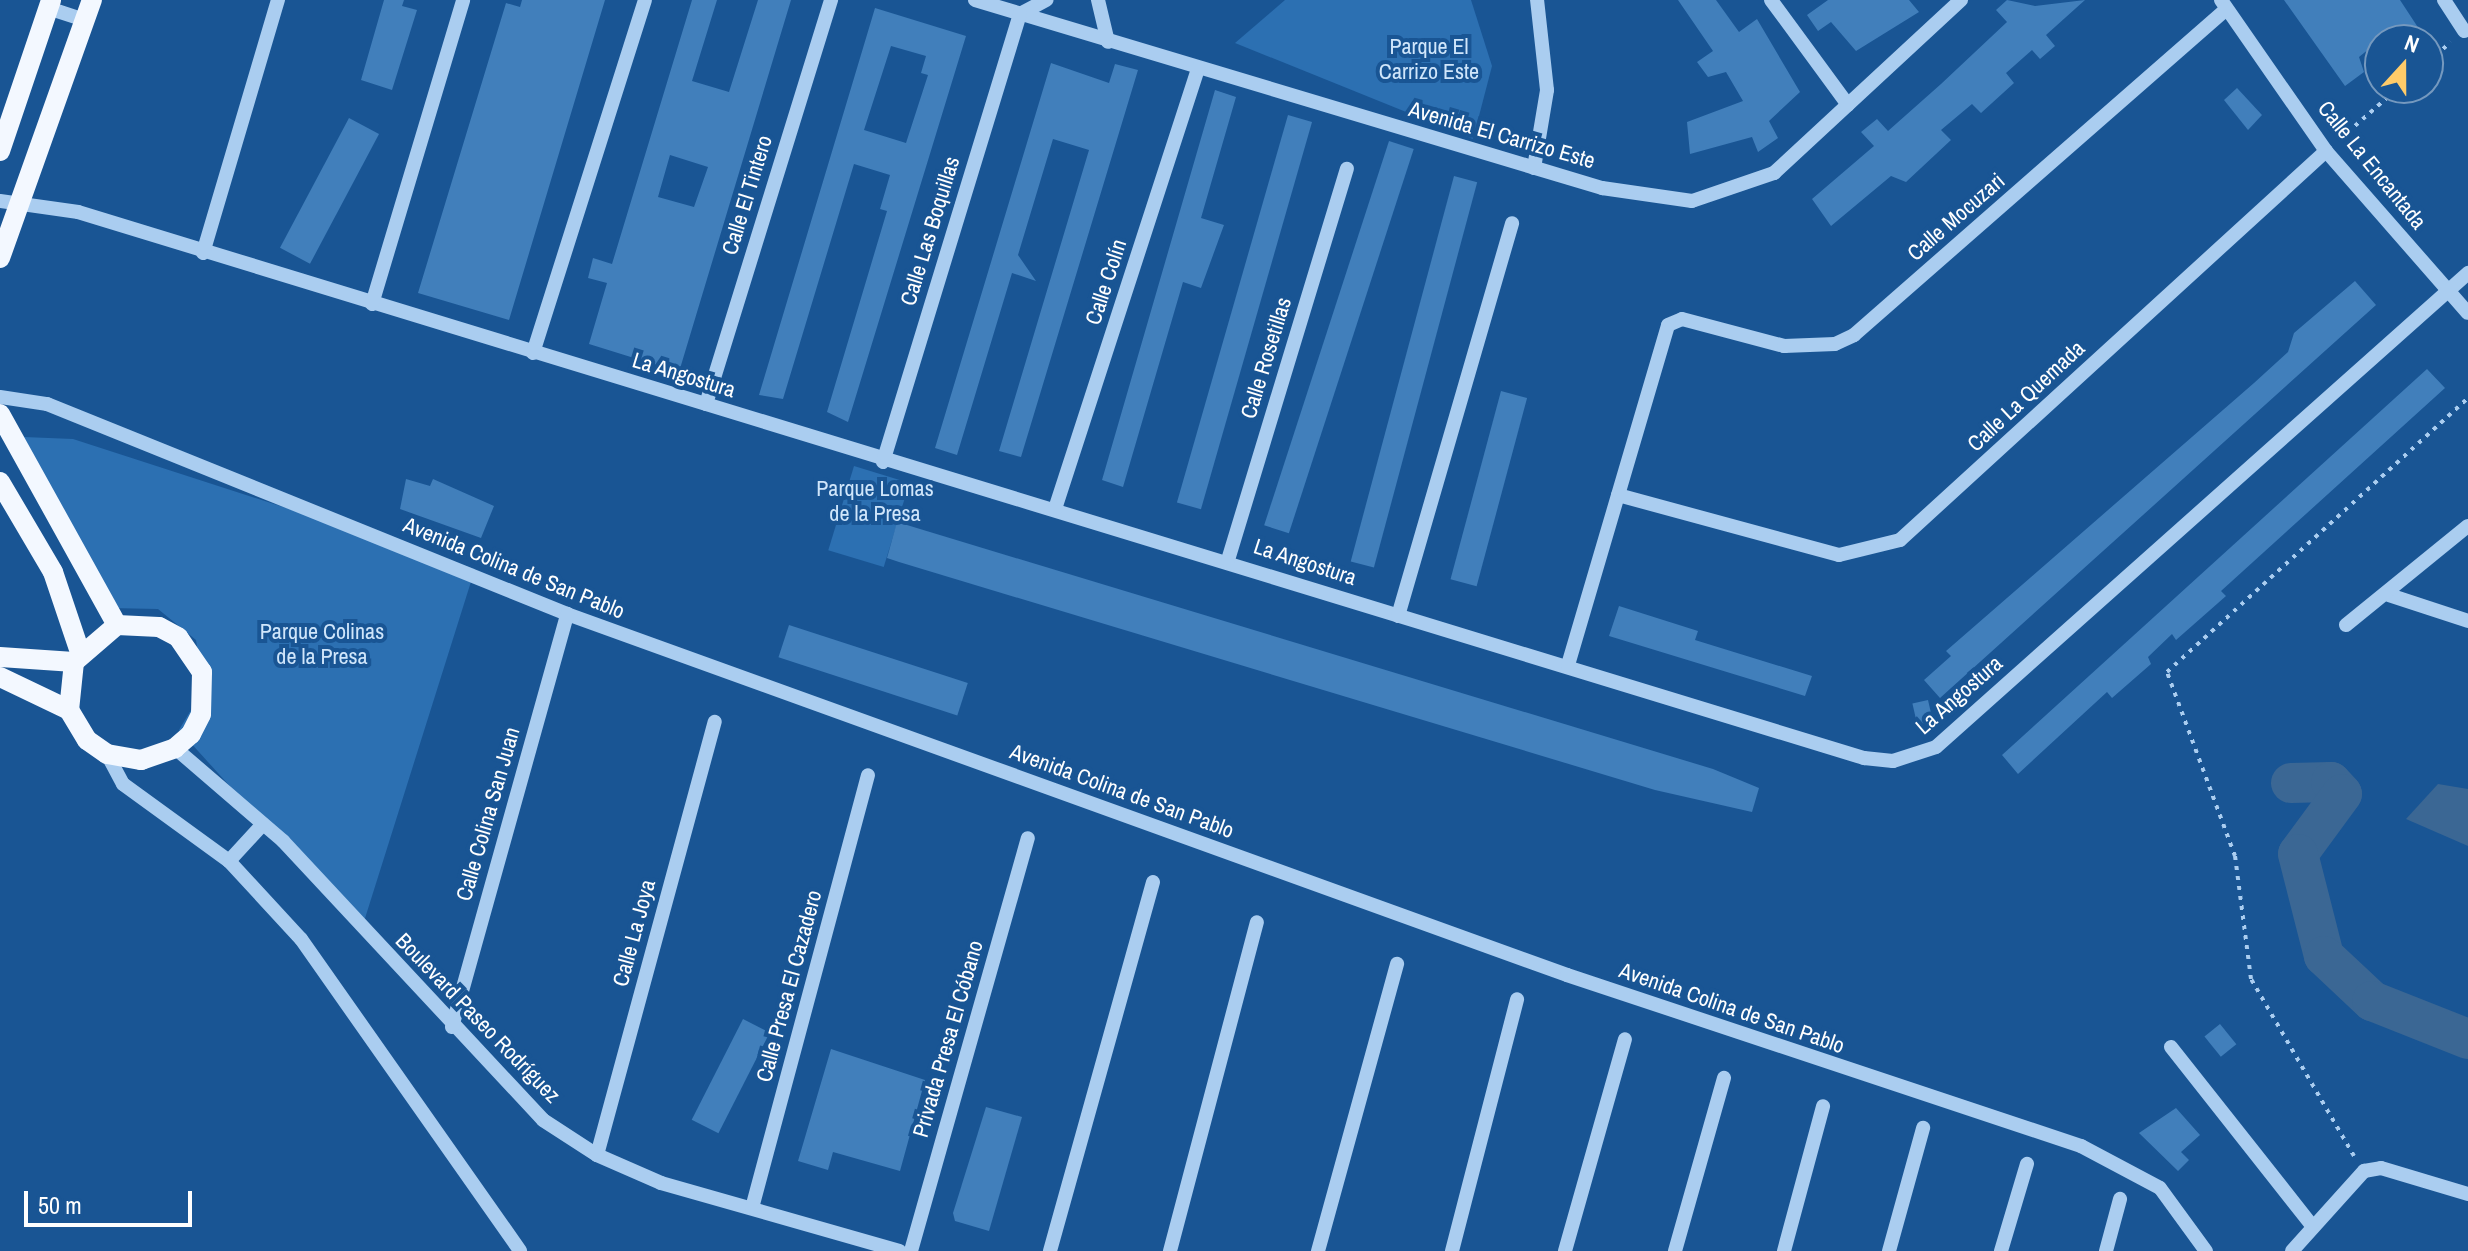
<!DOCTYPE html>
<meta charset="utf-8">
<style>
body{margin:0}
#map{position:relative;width:2468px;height:1251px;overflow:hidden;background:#195594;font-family:"Archivo Narrow",sans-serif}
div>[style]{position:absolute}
.green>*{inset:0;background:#2c70b2;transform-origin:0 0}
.water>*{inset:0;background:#3b6794}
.river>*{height:40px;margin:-20px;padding:0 20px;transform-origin:20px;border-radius:20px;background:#3b6794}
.building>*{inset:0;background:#417fbb;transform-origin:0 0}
.path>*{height:4px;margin-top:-2px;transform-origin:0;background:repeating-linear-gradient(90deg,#aacdf0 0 4px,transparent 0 10px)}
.minor>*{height:14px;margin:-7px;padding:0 7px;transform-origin:7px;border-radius:7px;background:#aacdf0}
.major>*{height:20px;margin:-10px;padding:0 10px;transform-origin:10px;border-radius:10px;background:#f3f8ff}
span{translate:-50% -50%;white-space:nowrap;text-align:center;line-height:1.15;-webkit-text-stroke:8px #195594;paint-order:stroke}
.park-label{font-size:22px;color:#d0e6fb}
.street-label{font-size:22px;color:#fff}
.north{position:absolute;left:2364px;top:24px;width:80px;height:80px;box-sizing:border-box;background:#195594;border:2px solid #7599bf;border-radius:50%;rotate:21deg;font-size:22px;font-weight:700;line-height:32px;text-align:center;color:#fff}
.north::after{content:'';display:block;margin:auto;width:28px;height:36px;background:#ffcb69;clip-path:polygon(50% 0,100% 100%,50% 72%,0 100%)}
.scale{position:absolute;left:24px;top:1191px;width:168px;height:36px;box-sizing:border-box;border:4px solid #fff;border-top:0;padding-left:10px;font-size:24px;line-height:28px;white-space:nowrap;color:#fff;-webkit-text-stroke:6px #195594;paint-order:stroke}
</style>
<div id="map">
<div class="green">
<i style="clip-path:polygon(1285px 0,1471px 0,1492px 66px,1473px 139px,1235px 43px)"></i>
<i style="clip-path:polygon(24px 437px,73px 439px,475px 569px,361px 931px,179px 730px,204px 688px,196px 640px,158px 609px,110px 608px)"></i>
<i style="left:854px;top:466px;width:58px;height:88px;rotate:17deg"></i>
</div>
<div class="water">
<i style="clip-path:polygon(2438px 784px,2468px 789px,2468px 846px,2406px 819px)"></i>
</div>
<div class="river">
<i style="left:2291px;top:783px;width:40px;rotate:-1.4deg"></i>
<i style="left:2331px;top:782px;width:16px;rotate:47deg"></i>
<i style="left:2342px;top:794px;width:74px;rotate:126.3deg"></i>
<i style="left:2298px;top:854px;width:105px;rotate:75.7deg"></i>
<i style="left:2324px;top:956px;width:66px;rotate:43.2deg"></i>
<i style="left:2372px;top:1001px;width:103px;rotate:21.6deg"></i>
</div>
<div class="building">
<i style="clip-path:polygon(384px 0,404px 0,402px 6px,417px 10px,392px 90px,361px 80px)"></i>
<i style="clip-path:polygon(522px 0,605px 0,509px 320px,418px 293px,506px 3px,520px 7px)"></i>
<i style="clip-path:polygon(evenodd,692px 0,717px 0,692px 81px,729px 92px,758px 0,791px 0,679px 372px,589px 344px,607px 283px,588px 278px,593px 258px,612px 264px,692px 0,670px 155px,708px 167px,694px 207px,658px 197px,670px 155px)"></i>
<i style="clip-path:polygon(1678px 0,1716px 0,1739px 32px,1757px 19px,1800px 92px,1769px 121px,1778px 138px,1758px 152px,1752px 137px,1690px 154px,1687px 122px,1743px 101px,1726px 72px,1708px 77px,1697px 62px,1713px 51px)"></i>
<i style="clip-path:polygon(1828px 0,1909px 0,1919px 12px,1856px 51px,1831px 22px,1818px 31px,1807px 15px)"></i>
<i style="clip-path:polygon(2007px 0,2035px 6px,2085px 0,2046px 35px,2055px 46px,2040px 59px,2032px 50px,2006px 73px,2014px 83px,1981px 113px,1972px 104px,1941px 130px,1951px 140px,1906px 182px,1891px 176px,1831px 226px,1812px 199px,1874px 146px,1861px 132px,1877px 119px,1888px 131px,1941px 84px,2007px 22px,1996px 10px)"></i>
<i style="clip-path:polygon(2284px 0,2400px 0,2421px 32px,2411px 40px,2380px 40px,2359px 57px,2364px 72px,2345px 86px)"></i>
<i style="clip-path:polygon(evenodd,875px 8px,966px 36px,848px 422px,827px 412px,887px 211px,880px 209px,890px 175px,854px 164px,783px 399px,759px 395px,875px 8px,891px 46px,926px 56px,921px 73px,928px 75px,906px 143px,864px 130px,891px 46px)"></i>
<i style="clip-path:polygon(1051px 63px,1109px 83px,1115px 64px,1138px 70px,1021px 457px,999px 451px,1089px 150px,1053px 139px,1018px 255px,1036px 281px,1012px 273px,957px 455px,935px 448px)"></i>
<i style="clip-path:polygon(2237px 88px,2262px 115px,2248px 130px,2224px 100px)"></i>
<i style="clip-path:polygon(1215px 90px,1236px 97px,1201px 218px,1224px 225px,1201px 288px,1183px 282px,1123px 487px,1102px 480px)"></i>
<i style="left:1288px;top:115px;width:25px;height:403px;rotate:16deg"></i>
<i style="left:349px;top:118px;width:34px;height:147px;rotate:28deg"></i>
<i style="left:1389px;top:141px;width:26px;height:404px;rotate:18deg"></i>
<i style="left:1454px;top:176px;width:24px;height:399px;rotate:15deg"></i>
<i style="clip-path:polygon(2355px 281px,2376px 305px,1940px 698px,1924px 680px,1951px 656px,1946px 651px,2254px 383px,2288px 352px,2294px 333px)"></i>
<i style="clip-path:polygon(2427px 369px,2445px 388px,2221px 591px,2226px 596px,2176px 640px,2172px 634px,2148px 657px,2151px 664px,2112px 698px,2107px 692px,2018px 774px,2002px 755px)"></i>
<i style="left:1501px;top:391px;width:27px;height:195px;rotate:15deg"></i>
<i style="clip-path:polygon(406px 479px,430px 486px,433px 479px,494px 506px,481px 538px,400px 509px)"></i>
<i style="clip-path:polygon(897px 522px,1713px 769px,1759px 788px,1752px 812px,1655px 790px,899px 562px,887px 558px)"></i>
<i style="clip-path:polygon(1619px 606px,1698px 631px,1695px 640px,1812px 676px,1805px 696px,1609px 636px)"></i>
<i style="left:789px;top:625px;width:188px;height:34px;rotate:18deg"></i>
<i style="left:1928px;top:700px;width:22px;height:16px;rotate:77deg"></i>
<i style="left:743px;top:1019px;width:30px;height:113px;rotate:27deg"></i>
<i style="left:2220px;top:1024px;width:26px;height:20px;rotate:51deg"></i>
<i style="clip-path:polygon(831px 1049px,925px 1080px,900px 1171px,833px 1152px,828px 1170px,798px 1161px)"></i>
<i style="clip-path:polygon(986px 1107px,1022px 1117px,989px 1231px,955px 1221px,953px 1213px)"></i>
<i style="clip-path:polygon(2176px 1108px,2200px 1135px,2181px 1152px,2189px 1160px,2178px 1171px,2139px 1133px)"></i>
</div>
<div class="path">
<i style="left:2428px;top:62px;width:30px;rotate:-41deg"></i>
<i style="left:2340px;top:139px;width:77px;rotate:-41.3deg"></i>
<i style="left:2354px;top:1156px;width:205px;rotate:-120.2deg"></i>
<i style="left:2251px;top:979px;width:124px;rotate:-97.4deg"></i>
<i style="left:2235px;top:856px;width:196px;rotate:-110.3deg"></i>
<i style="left:2167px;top:672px;width:407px;rotate:-42.3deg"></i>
</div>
<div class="minor">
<i style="left:975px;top:0;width:655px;rotate:16.69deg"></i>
<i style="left:1602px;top:188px;width:91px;rotate:8.2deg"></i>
<i style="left:1692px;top:201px;width:87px;rotate:-18.9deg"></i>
<i style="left:1774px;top:173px;width:255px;rotate:-42.8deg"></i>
<i style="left:1098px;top:0;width:43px;rotate:76.6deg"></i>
<i style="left:1771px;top:0;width:130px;rotate:53.7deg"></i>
<i style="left:2221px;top:0;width:184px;rotate:55.2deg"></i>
<i style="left:2326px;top:151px;width:215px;rotate:48.8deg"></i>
<i style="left:2444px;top:0;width:37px;rotate:57deg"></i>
<i style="left:48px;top:8px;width:39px;rotate:18deg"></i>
<i style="left:1020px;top:14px;width:30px;rotate:-28deg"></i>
<i style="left:1534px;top:168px;width:79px;rotate:-80.5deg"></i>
<i style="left:1547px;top:90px;width:91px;rotate:-96.3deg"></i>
<i style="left:0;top:201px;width:79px;rotate:8deg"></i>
<i style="left:78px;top:212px;width:1868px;rotate:17deg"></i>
<i style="left:1864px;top:758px;width:29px;rotate:6deg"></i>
<i style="left:1893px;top:761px;width:45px;rotate:-18deg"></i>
<i style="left:1936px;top:747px;width:713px;rotate:-41.7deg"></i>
<i style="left:203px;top:253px;width:264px;rotate:-73.5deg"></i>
<i style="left:372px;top:304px;width:317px;rotate:-73.3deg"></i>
<i style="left:533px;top:353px;width:370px;rotate:-72.4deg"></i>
<i style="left:0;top:397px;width:48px;rotate:8.5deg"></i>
<i style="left:47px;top:404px;width:561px;rotate:21.99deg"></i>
<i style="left:567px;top:614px;width:1063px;rotate:19.85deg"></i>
<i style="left:1567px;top:975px;width:542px;rotate:18.4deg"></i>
<i style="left:2081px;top:1146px;width:89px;rotate:28deg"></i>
<i style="left:2160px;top:1188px;width:78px;rotate:53.9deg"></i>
<i style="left:706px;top:404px;width:423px;rotate:-72.8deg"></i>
<i style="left:883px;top:462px;width:468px;rotate:-73deg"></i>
<i style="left:1618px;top:495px;width:229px;rotate:15.2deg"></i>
<i style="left:1839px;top:555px;width:63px;rotate:-13.8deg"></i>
<i style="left:1900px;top:540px;width:577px;rotate:-42.4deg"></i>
<i style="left:1055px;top:509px;width:464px;rotate:-72deg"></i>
<i style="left:1228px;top:560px;width:409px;rotate:-73.1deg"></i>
<i style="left:2389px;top:595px;width:83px;rotate:18.2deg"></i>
<i style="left:1398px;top:616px;width:409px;rotate:-73.8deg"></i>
<i style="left:2346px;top:625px;width:157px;rotate:-39.1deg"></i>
<i style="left:1568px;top:665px;width:354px;rotate:-73.6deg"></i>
<i style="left:1668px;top:325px;width:15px;rotate:-23deg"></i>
<i style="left:1682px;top:319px;width:106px;rotate:14.8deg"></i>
<i style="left:1784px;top:346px;width:51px;rotate:-2.2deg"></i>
<i style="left:1835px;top:344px;width:21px;rotate:-25deg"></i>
<i style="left:1854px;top:335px;width:495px;rotate:-41.2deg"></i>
<i style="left:175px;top:748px;width:143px;rotate:40.7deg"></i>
<i style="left:283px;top:841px;width:381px;rotate:47deg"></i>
<i style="left:543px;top:1120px;width:64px;rotate:32.9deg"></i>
<i style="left:597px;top:1155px;width:70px;rotate:23.6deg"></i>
<i style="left:661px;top:1183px;width:248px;rotate:15.9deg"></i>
<i style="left:107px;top:754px;width:34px;rotate:62deg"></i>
<i style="left:123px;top:784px;width:131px;rotate:36deg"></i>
<i style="left:229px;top:861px;width:106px;rotate:47.3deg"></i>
<i style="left:301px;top:939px;width:381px;rotate:54.9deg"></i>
<i style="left:229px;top:861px;width:50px;rotate:-47.4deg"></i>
<i style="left:452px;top:1027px;width:429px;rotate:-74.4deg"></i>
<i style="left:2171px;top:1047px;width:229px;rotate:51.7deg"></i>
<i style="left:597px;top:1155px;width:449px;rotate:-74.8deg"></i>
<i style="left:752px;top:1208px;width:448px;rotate:-75deg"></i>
<i style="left:911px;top:1251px;width:429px;rotate:-74.2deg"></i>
<i style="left:1050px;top:1251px;width:383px;rotate:-74.4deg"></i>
<i style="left:1170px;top:1251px;width:340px;rotate:-75.2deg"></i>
<i style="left:1318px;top:1251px;width:298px;rotate:-74.6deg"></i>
<i style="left:1452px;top:1251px;width:260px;rotate:-75.5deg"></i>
<i style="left:1565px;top:1251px;width:220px;rotate:-74.2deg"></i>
<i style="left:1675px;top:1251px;width:180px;rotate:-74.2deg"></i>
<i style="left:1784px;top:1251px;width:150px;rotate:-74.9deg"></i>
<i style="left:1889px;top:1251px;width:128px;rotate:-74.5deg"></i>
<i style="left:2001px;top:1251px;width:91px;rotate:-73.4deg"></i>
<i style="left:2106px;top:1251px;width:54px;rotate:-74.9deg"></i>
<i style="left:2292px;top:1251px;width:108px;rotate:-48deg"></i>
<i style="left:2364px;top:1171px;width:17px;rotate:-10deg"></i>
<i style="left:2381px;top:1168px;width:91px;rotate:16.6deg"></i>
</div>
<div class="major">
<i style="left:0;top:151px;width:159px;rotate:-71.3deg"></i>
<i style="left:0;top:258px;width:274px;rotate:-70.4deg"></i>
<i style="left:0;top:414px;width:241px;rotate:61deg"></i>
<i style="left:0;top:482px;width:104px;rotate:59.5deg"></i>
<i style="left:53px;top:572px;width:84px;rotate:71.4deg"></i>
<i style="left:0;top:657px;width:74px;rotate:3.9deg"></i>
<i style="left:0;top:677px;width:76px;rotate:25.6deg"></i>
<i style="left:69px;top:710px;width:35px;rotate:59deg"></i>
<i style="left:87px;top:740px;width:24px;rotate:35deg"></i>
<i style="left:107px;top:754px;width:35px;rotate:10deg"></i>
<i style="left:141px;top:760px;width:36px;rotate:-19deg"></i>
<i style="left:175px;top:748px;width:21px;rotate:-41deg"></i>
<i style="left:191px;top:734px;width:22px;rotate:-63deg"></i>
<i style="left:201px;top:714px;width:42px;rotate:-88.6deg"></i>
<i style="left:202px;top:672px;width:42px;rotate:-124.4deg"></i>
<i style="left:178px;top:637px;width:21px;rotate:-152deg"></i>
<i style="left:159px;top:627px;width:42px;rotate:-177.3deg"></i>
<i style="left:117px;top:625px;width:57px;rotate:139.3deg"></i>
<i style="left:74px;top:662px;width:48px;rotate:95.9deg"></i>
</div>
<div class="park-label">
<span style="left:1429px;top:59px">Parque El<br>Carrizo Este</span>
<span style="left:875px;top:501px">Parque Lomas<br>de la Presa</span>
<span style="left:322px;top:644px">Parque Colinas<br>de la Presa</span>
</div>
<div class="street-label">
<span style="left:1502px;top:135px;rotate:16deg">Avenida El Carrizo Este</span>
<span style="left:2372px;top:165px;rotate:51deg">Calle La Encantada</span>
<span style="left:747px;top:195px;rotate:-73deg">Calle El Tintero</span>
<span style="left:1956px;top:217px;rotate:-41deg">Calle Mocuzari</span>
<span style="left:930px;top:231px;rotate:-73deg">Calle Las Boquillas</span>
<span style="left:1106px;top:282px;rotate:-72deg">Calle Colín</span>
<span style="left:1266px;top:358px;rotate:-73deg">Calle Rosetillas</span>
<span style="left:684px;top:375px;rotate:17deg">La Angostura</span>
<span style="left:2026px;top:396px;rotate:-43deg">Calle La Quemada</span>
<span style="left:1305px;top:562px;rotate:18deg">La Angostura</span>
<span style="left:514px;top:568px;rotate:22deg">Avenida Colina de San Pablo</span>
<span style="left:1959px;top:695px;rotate:-41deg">La Angostura</span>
<span style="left:1122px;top:791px;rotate:20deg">Avenida Colina de San Pablo</span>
<span style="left:488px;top:814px;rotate:-74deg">Calle Colina San Juan</span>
<span style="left:634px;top:933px;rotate:-75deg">Calle La Joya</span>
<span style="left:789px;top:986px;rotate:-75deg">Calle Presa El Cazadero</span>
<span style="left:1732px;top:1008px;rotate:19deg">Avenida Colina de San Pablo</span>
<span style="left:478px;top:1018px;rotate:46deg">Boulevard Paseo Rodríguez</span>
<span style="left:948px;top:1039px;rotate:-74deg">Privada Presa El Cóbano</span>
</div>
<div class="north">N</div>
<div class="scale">50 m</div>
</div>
